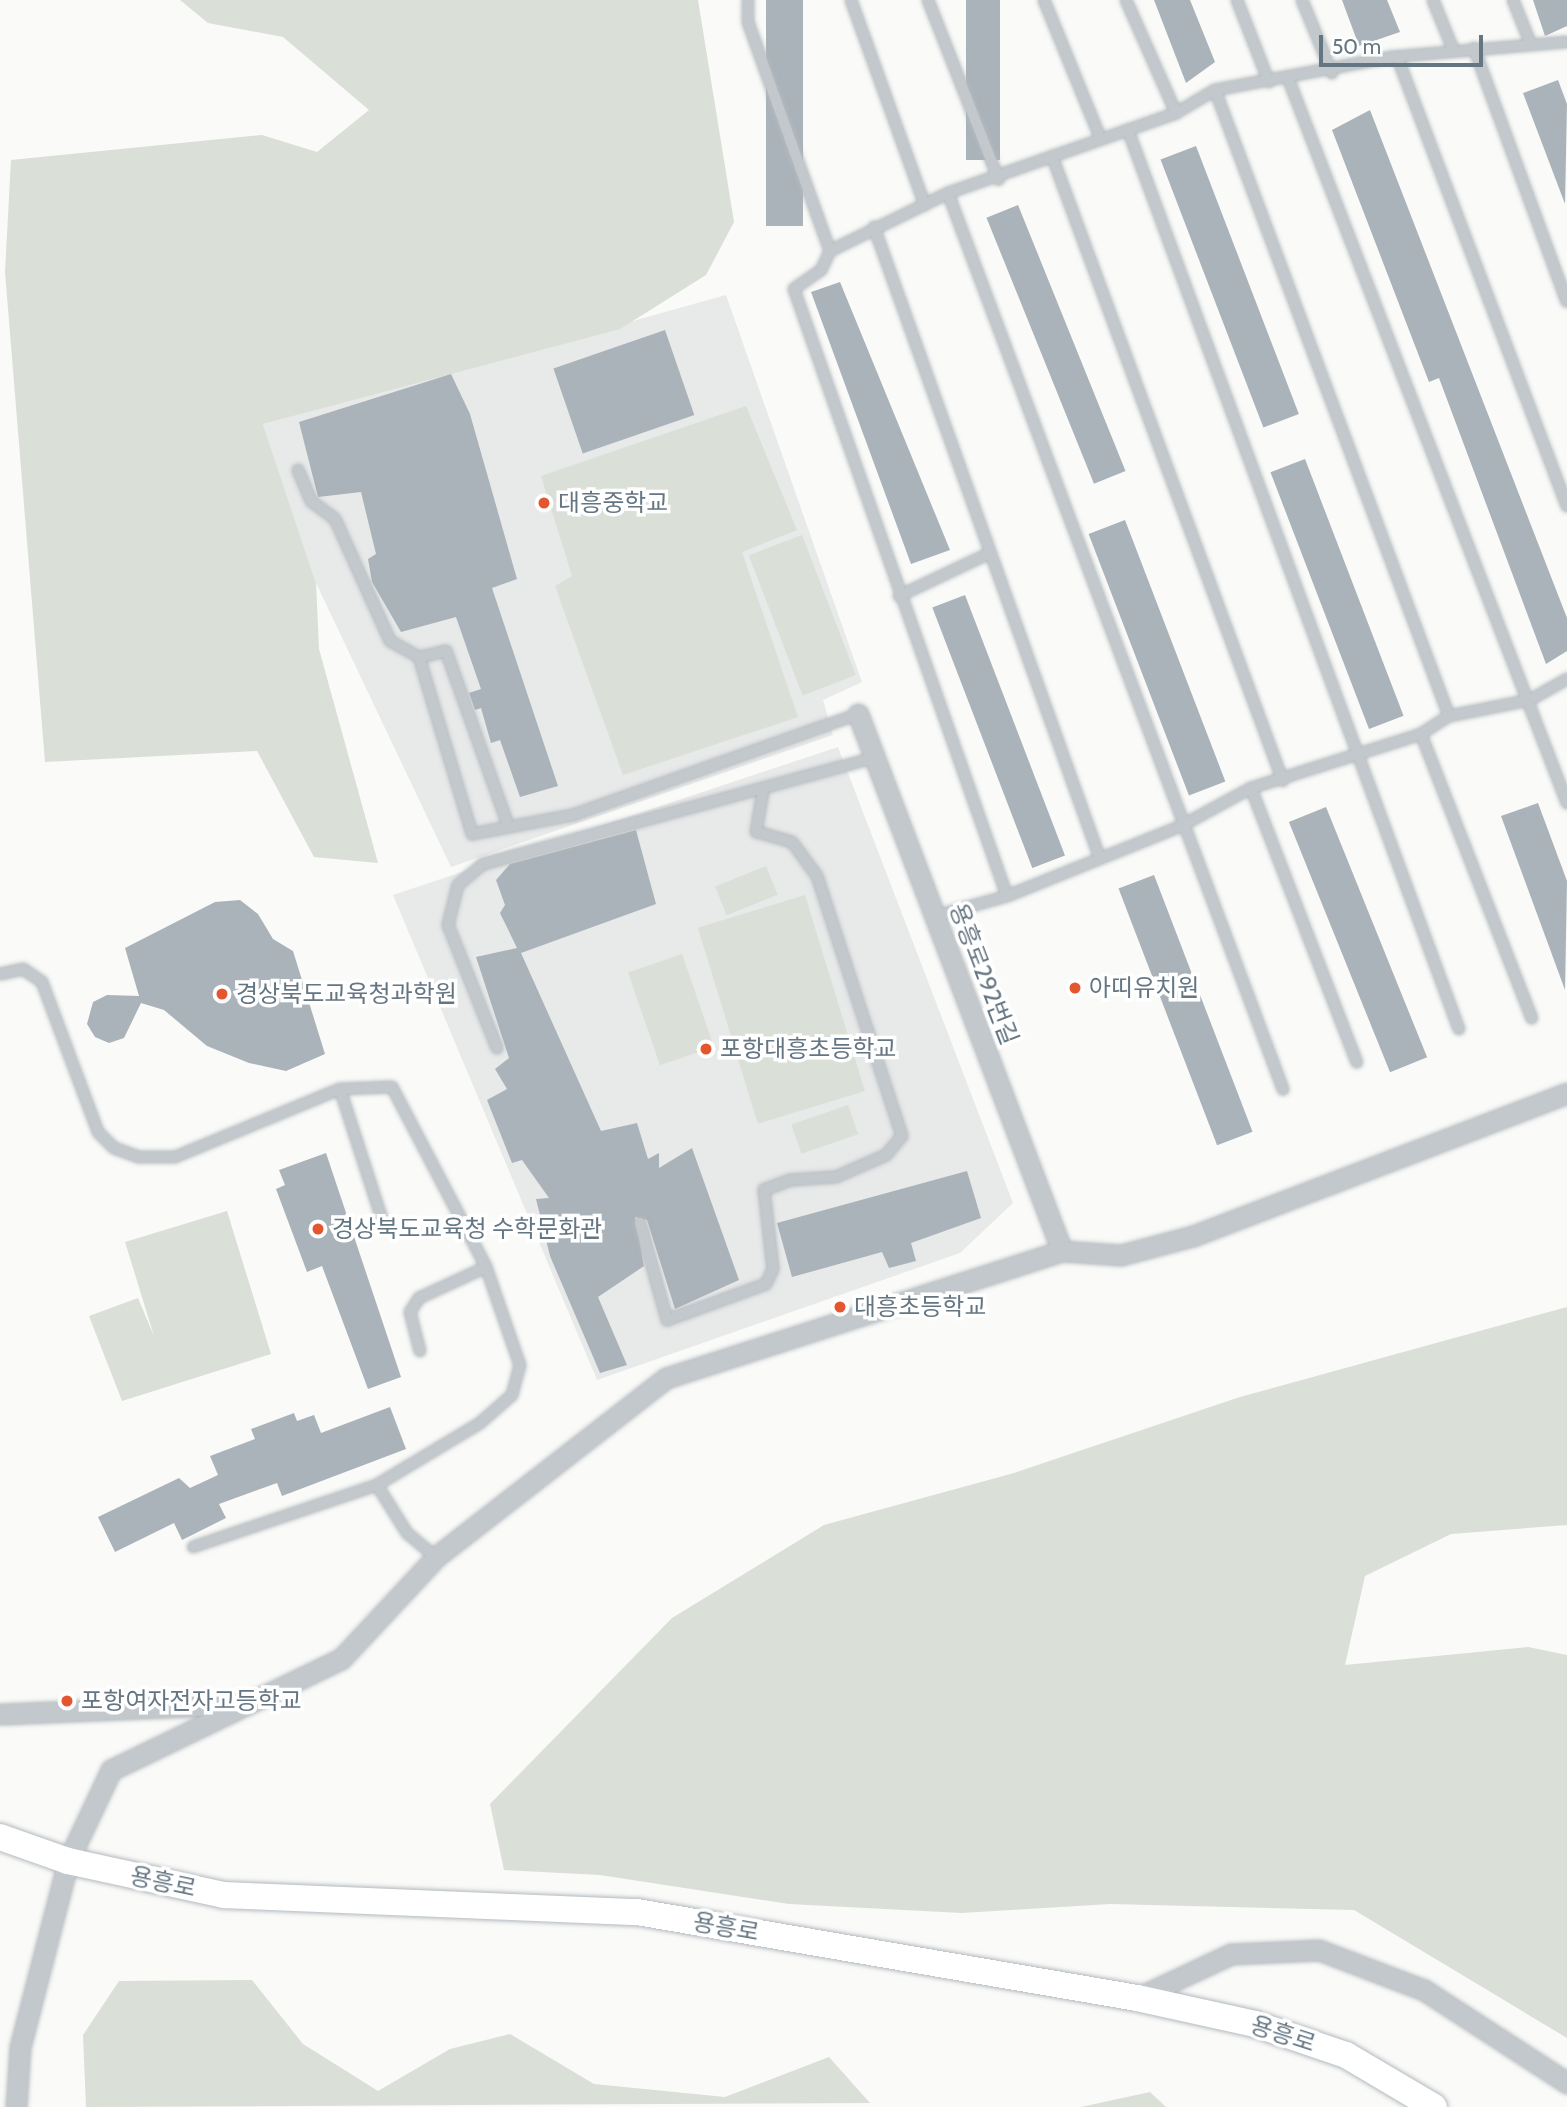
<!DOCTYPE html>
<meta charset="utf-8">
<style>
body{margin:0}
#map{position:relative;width:1567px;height:2107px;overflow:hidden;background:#fafaf8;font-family:Cabin,"Noto Sans KR",sans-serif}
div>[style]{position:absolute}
.built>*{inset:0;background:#e8e9e9}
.green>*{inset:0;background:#dadfd7;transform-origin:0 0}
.building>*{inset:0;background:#aab3b9;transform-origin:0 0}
.roads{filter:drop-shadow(0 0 2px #b3babf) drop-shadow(0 0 2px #b3babf)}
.service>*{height:10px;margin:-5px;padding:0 5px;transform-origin:5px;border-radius:5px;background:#c3c8cc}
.minor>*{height:19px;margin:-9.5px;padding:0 9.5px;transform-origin:9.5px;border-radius:9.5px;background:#c3c8cc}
.secondary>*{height:26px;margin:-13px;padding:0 13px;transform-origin:13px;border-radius:13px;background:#fff}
.dots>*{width:19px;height:19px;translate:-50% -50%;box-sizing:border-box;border:4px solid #fff;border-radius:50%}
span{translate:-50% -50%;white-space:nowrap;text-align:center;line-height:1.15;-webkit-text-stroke:7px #fff;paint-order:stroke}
.poi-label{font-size:24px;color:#657683}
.left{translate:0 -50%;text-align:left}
.street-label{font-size:24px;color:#657683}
.scale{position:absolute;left:1319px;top:35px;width:164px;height:32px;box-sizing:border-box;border:4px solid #657683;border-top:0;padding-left:9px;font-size:21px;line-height:24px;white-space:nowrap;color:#657683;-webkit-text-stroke:5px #fff;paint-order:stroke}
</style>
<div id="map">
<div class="built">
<i style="clip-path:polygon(726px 295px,862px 682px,823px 700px,833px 735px,451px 867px,316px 583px,263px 424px)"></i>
<i style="clip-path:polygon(838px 747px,1013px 1203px,960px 1253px,597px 1380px,393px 895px)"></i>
</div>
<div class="green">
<i style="clip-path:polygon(180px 0,698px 0,734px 222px,706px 275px,620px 329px,263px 424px,316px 583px,319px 649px,378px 863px,314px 857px,257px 751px,45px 762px,5px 272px,11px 160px,262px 135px,317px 152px,369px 110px,283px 37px,208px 23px)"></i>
<i style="clip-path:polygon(746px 406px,797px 530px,742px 552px,798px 717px,623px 775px,555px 586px,572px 576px,541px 476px)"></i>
<i style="left:802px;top:535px;width:150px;height:57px;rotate:69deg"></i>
<i style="left:766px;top:866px;width:31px;height:55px;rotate:68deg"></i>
<i style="left:805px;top:895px;width:205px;height:112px;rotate:73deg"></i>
<i style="left:682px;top:954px;width:98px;height:57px;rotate:71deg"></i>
<i style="left:848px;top:1105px;width:31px;height:60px;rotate:71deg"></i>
<i style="clip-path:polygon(227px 1211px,271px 1354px,122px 1401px,89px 1316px,138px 1298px,154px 1336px,125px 1242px)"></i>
<i style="clip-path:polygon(1567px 1307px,1567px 1525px,1451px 1534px,1365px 1576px,1345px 1665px,1528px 1647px,1567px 1655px,1567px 2038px,1354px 1910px,1110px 1904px,962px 1913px,789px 1904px,600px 1875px,504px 1870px,490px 1804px,672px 1618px,824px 1525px,1014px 1473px,1240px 1397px)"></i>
<i style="clip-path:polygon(252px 1980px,303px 2044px,378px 2091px,450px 2049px,510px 2034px,594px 2084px,725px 2097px,829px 2057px,870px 2103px,86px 2107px,83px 2035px,119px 1981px)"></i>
<i style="clip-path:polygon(1150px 2092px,1166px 2107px,1081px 2107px)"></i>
</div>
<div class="building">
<i style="left:766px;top:0;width:37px;height:226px"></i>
<i style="left:966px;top:0;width:34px;height:160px"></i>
<i style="clip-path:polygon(1154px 0,1190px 0,1215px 62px,1186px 83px)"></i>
<i style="clip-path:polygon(1342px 0,1387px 0,1400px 32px,1359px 46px)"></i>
<i style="clip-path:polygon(1533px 0,1567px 0,1567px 26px,1545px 36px)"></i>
<i style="clip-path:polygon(1558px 80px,1567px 104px,1565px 204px,1523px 93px)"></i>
<i style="clip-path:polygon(1370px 110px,1567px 618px,1567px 651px,1546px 664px,1439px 378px,1429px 382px,1332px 130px)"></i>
<i style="left:1196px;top:146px;width:287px;height:38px;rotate:69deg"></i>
<i style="left:1018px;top:205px;width:287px;height:34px;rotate:68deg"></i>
<i style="clip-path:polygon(840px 282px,950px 550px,911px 564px,811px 292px)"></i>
<i style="left:665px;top:330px;width:90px;height:118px;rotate:71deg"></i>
<i style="clip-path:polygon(451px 374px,470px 414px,517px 579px,492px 588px,558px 786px,520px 797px,500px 740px,491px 743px,481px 708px,475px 710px,469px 693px,481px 689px,456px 617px,401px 632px,372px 582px,368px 559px,376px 554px,361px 492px,318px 497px,299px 422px)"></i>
<i style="left:1305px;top:459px;width:275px;height:37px;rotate:69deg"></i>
<i style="left:1125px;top:520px;width:280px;height:39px;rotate:69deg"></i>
<i style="left:965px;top:595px;width:279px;height:35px;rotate:69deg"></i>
<i style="clip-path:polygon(1538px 803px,1567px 881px,1565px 990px,1501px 816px)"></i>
<i style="left:1326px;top:807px;width:270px;height:40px;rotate:68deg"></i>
<i style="clip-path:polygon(636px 830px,656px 904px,521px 953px,601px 1131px,637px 1123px,648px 1159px,659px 1153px,659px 1168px,692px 1148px,739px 1280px,675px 1309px,647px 1220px,635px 1217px,644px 1266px,598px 1297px,627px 1365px,600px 1373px,550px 1256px,536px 1199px,549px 1198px,522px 1160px,512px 1163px,487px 1100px,507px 1089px,495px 1069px,509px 1058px,476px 957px,517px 948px,500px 913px,505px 905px,496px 880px,510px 864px)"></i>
<i style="left:1154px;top:875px;width:275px;height:38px;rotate:69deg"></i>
<i style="clip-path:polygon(240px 900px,258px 914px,273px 939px,293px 951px,325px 1054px,286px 1071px,249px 1063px,207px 1046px,164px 1010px,141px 1003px,124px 1038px,109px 1043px,95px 1037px,87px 1024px,93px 1002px,107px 995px,139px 996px,125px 948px,215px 902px)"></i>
<i style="clip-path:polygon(326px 1153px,401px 1377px,368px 1389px,322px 1266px,307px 1272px,276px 1189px,285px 1185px,279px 1170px)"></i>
<i style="clip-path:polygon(967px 1171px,981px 1218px,911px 1243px,916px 1261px,889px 1268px,882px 1252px,792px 1277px,777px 1223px)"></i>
<i style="clip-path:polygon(390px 1407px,406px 1449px,282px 1496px,277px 1483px,219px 1504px,226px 1518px,182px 1540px,174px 1523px,115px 1552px,98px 1517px,179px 1478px,190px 1488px,218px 1475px,210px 1456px,255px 1439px,251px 1429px,294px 1413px,297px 1421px,314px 1415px,321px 1433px)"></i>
</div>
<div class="roads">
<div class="service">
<i style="left:748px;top:0;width:22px;rotate:90deg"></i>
<i style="left:748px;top:22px;width:243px;rotate:70.3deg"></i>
<i style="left:830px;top:251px;width:131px;rotate:-26.2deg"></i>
<i style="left:948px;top:193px;width:242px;rotate:-19.3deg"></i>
<i style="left:1176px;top:113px;width:45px;rotate:-30.5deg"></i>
<i style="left:1215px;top:90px;width:179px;rotate:-10.6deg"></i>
<i style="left:1391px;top:57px;width:177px;rotate:-4.9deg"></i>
<i style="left:851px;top:0;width:218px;rotate:70.2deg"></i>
<i style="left:928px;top:0;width:193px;rotate:68.5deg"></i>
<i style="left:1044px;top:0;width:146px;rotate:67.8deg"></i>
<i style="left:1126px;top:0;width:124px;rotate:66.1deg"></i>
<i style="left:1237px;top:0;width:88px;rotate:68.7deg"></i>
<i style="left:1302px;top:0;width:79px;rotate:67.7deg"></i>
<i style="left:1433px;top:0;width:53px;rotate:67.8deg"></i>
<i style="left:1513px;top:0;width:45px;rotate:68deg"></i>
<i style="left:1474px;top:48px;width:270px;rotate:69.9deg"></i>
<i style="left:1398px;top:59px;width:478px;rotate:69.3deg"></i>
<i style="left:1288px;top:78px;width:777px;rotate:68.95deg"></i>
<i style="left:1215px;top:90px;width:668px;rotate:69.5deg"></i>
<i style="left:1128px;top:130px;width:958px;rotate:69.79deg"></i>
<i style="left:1052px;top:156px;width:666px;rotate:69.72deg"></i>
<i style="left:948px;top:193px;width:957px;rotate:69.5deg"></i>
<i style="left:874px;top:227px;width:668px;rotate:70.32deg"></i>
<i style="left:830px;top:251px;width:21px;rotate:115deg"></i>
<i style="left:821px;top:270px;width:33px;rotate:145deg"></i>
<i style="left:794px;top:289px;width:643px;rotate:70.66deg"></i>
<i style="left:298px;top:470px;width:34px;rotate:67deg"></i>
<i style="left:311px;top:501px;width:30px;rotate:37deg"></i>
<i style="left:335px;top:519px;width:134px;rotate:65.7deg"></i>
<i style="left:390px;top:641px;width:33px;rotate:29deg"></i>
<i style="left:899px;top:596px;width:101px;rotate:-25.3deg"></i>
<i style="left:1421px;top:734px;width:305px;rotate:68.7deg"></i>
<i style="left:1251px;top:788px;width:294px;rotate:68.9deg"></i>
<i style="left:508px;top:825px;width:185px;rotate:-109.6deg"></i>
<i style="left:446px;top:651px;width:28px;rotate:167deg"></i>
<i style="left:419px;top:657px;width:185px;rotate:73.3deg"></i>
<i style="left:472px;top:834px;width:103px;rotate:-10.7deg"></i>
<i style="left:573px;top:815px;width:302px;rotate:-19.5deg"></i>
<i style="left:936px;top:916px;width:74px;rotate:-15.7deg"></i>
<i style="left:1007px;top:896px;width:188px;rotate:-21.9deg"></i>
<i style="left:1181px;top:826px;width:80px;rotate:-28.5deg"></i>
<i style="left:1251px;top:788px;width:178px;rotate:-17.6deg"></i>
<i style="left:1421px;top:734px;width:33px;rotate:-33deg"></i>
<i style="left:1449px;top:716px;width:83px;rotate:-11.2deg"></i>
<i style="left:1530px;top:700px;width:43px;rotate:-29.6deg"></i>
<i style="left:0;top:974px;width:24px;rotate:-12deg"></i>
<i style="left:23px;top:969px;width:23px;rotate:34deg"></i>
<i style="left:42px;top:982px;width:160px;rotate:69.5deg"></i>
<i style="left:98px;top:1132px;width:23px;rotate:45deg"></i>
<i style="left:114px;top:1148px;width:27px;rotate:20deg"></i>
<i style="left:139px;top:1157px;width:36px"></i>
<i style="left:175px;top:1157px;width:178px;rotate:-22.4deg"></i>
<i style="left:340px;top:1089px;width:52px;rotate:-2.2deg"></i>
<i style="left:392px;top:1087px;width:203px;rotate:62.4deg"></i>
<i style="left:486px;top:1267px;width:104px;rotate:70.9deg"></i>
<i style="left:520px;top:1365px;width:31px;rotate:105deg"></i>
<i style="left:512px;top:1395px;width:43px;rotate:138.8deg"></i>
<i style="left:480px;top:1423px;width:120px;rotate:149deg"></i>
<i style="left:377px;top:1485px;width:194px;rotate:161.4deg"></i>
<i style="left:497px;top:1048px;width:132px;rotate:-111.7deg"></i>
<i style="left:448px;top:925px;width:41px;rotate:-76deg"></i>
<i style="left:458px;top:885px;width:33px;rotate:-40deg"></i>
<i style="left:483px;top:864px;width:405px;rotate:-15.2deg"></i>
<i style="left:340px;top:1089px;width:146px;rotate:72.1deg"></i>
<i style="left:640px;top:1223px;width:101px;rotate:74.4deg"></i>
<i style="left:667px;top:1320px;width:105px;rotate:-20deg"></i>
<i style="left:766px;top:1284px;width:17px;rotate:-65deg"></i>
<i style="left:773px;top:1269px;width:80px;rotate:-96.5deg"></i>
<i style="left:764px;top:1190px;width:28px;rotate:-21deg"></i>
<i style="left:790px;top:1180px;width:46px;rotate:-3.7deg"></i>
<i style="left:836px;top:1177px;width:55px;rotate:-23.7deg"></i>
<i style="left:886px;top:1155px;width:25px;rotate:-50deg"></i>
<i style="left:902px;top:1136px;width:274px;rotate:-108.1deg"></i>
<i style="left:817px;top:876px;width:42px;rotate:-126.3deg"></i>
<i style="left:792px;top:842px;width:37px;rotate:-164deg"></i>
<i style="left:756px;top:832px;width:42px;rotate:-80.3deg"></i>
<i style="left:420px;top:1351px;width:40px;rotate:-104.4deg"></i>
<i style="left:410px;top:1312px;width:17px;rotate:-57deg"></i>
<i style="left:419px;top:1298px;width:74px;rotate:-24.8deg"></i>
<i style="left:377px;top:1485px;width:57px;rotate:58deg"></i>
<i style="left:407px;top:1533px;width:38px;rotate:40deg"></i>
</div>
<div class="minor">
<i style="left:858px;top:714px;width:574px;rotate:69.2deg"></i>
<i style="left:0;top:1714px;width:236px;rotate:-2.4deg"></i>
<i style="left:1137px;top:1998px;width:104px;rotate:-25.1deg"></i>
<i style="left:1231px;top:1954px;width:88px;rotate:-2.6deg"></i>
<i style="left:1319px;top:1950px;width:112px;rotate:20.9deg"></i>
<i style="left:1424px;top:1990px;width:171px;rotate:33deg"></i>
<i style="left:16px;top:2107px;width:60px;rotate:-86.2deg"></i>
<i style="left:20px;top:2047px;width:192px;rotate:-75.5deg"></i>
<i style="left:68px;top:1861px;width:101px;rotate:-64.7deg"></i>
<i style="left:111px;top:1770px;width:255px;rotate:-25.8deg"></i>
<i style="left:341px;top:1659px;width:139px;rotate:-47deg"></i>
<i style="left:436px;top:1557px;width:291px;rotate:-37.9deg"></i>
<i style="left:666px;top:1378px;width:416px;rotate:-17.8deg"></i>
<i style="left:1062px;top:1251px;width:59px;rotate:3.9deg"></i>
<i style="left:1121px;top:1255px;width:74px;rotate:-14.8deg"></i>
<i style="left:1193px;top:1236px;width:400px;rotate:-20.9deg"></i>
</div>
<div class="secondary">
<i style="left:0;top:1837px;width:72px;rotate:19.4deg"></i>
<i style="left:68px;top:1861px;width:160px;rotate:12.3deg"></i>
<i style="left:224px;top:1895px;width:413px;rotate:2.4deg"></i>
<i style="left:637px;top:1912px;width:507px;rotate:9.76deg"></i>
<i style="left:1137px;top:1998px;width:121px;rotate:12.4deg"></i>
<i style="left:1255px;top:2024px;width:96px;rotate:18.8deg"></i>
<i style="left:1346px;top:2055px;width:102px;rotate:30.6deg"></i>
</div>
</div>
<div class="dots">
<i style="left:544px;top:503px;background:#e4572e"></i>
<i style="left:1075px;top:988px;background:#e4572e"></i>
<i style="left:222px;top:994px;background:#e4572e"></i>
<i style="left:706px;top:1049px;background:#e4572e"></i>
<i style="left:318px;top:1229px;background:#e4572e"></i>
<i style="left:840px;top:1307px;background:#e4572e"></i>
<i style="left:67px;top:1701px;background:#e4572e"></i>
</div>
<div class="poi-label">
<span class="left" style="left:558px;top:503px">대흥중학교</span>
<span class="left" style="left:1089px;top:988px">아띠유치원</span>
<span class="left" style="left:236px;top:994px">경상북도교육청과학원</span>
<span class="left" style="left:720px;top:1049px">포항대흥초등학교</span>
<span class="left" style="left:332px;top:1229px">경상북도교육청 수학문화관</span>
<span class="left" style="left:854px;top:1307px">대흥초등학교</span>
<span class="left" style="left:81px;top:1701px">포항여자전자고등학교</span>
</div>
<div class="street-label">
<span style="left:984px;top:974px;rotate:69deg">용흥로292번길</span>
<span style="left:163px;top:1882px;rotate:12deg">용흥로</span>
<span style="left:726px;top:1927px;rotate:10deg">용흥로</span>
<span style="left:1283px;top:2034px;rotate:18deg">용흥로</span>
</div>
<div class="scale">50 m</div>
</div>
